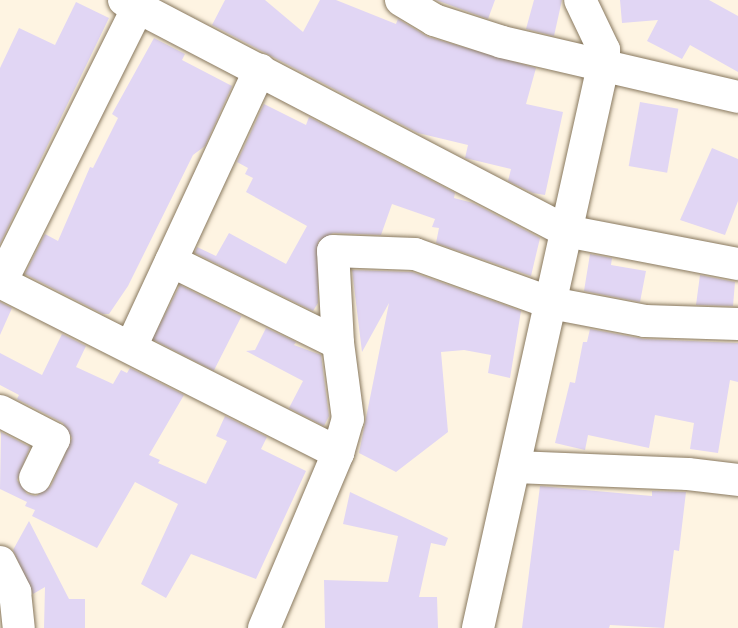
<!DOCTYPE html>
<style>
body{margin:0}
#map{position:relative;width:738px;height:628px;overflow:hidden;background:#fef4e2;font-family:"IBM Plex Sans",sans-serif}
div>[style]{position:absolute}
.building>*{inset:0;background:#e1d6f4;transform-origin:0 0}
.roads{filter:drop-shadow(0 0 2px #88785e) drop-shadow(0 0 2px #88785e)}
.minor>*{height:32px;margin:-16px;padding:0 16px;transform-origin:16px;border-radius:16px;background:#fff}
span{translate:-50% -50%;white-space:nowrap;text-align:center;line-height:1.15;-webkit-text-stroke:6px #fff;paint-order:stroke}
</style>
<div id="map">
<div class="building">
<i style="clip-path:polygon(225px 0,265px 0,303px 32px,320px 0,336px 0,396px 24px,398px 19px,428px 37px,536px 68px,526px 104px,563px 112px,545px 195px,533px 193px,508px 181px,511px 169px,465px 158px,468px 145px,418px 133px,212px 25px)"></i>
<i style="clip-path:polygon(436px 0,495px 0,488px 19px)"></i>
<i style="clip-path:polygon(534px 0,562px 0,554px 36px,526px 29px)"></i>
<i style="clip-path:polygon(620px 0,709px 0,738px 16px,738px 72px,690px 45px,682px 59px,647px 41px,658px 20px,622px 23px)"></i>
<i style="clip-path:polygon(76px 2px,109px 18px,0 244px,0 68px,19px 28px,55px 45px)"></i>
<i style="clip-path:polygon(154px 38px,185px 54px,182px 60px,232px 86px,205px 146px,193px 155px,128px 286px,109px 314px,103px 314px,25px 274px,45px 234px,58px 241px,90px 167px,93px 168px,118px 118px,112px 114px)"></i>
<i style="left:640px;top:102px;width:39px;height:65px;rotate:10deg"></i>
<i style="clip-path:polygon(264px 104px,306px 125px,309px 117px,455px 193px,454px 198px,473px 203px,540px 238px,531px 276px,436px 243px,439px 228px,432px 227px,435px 219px,392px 204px,381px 235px,333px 233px,318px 242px,318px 303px,313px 311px,195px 253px,197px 247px,216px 256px,229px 233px,286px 264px,307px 226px,246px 192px,253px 178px,245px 174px,248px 168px,237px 162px)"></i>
<i style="clip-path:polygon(712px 148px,738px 159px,738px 201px,725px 235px,680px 220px)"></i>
<i style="clip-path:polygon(590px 254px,612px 258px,611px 265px,646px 271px,640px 302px,584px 291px)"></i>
<i style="clip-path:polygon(352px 270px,412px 272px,521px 311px,510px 378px,488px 373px,491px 355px,464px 350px,441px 352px,448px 432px,396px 472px,359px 453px,389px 303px,362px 352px)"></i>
<i style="clip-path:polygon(700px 275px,735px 282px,733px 306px,696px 305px)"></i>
<i style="left:180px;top:285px;width:69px;height:61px;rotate:27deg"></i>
<i style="clip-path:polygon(0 302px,12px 308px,0 335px)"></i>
<i style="clip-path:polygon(266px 328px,296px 342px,294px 345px,321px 355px,329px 416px,324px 426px,289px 408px,303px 381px,246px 351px,255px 350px)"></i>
<i style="clip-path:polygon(590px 329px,644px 339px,738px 343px,738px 382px,730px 380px,718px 453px,690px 449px,694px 423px,655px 415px,649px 448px,588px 435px,585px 450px,555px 443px,570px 382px,575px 383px,583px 342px,587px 342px)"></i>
<i style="clip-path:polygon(62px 334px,86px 346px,76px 367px,113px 384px,121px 370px,127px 373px,130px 368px,184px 395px,149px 455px,160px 460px,158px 463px,206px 484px,227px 441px,216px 436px,225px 416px,267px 437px,261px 449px,306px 471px,256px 579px,191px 554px,166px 598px,141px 584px,178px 504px,135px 482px,97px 548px,32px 516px,35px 510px,25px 506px,27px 502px,0 489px,1px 432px,30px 447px,17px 480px,27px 494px,36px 496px,51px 486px,72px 438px,63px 423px,17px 399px,19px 395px,0 385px,0 353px,42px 375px)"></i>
<i style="clip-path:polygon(540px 486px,652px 496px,652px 491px,686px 492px,679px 551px,674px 550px,664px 628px,610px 625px,609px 628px,522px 628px)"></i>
<i style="clip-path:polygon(350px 492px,448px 538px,445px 546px,431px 543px,419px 597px,437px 597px,438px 628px,325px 628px,324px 580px,388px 582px,398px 536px,343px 524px)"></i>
<i style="clip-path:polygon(29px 521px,69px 599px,85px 599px,85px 628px,44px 628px,45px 587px,33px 594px,13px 550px)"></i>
</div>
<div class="roads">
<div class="minor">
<i style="left:124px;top:0;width:499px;rotate:27.6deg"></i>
<i style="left:566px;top:231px;width:175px;rotate:10.9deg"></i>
<i style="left:401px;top:0;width:39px;rotate:31deg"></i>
<i style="left:434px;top:20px;width:71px;rotate:17.9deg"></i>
<i style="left:502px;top:42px;width:242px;rotate:13.1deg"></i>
<i style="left:171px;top:261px;width:186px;rotate:26.2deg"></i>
<i style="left:0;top:282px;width:379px;rotate:26.8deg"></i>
<i style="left:338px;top:453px;width:190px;rotate:112.9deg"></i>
<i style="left:1px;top:282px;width:307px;rotate:-63.5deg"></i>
<i style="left:131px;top:347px;width:306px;rotate:-65.1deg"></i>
<i style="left:0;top:411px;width:61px;rotate:27.4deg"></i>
<i style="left:54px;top:439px;width:43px;rotate:116deg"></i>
<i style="left:338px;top:453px;width:35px;rotate:-74deg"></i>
<i style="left:348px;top:419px;width:77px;rotate:-97.5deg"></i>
<i style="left:338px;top:343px;width:92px;rotate:-93.1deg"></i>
<i style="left:333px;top:251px;width:82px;rotate:2.1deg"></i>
<i style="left:415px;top:254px;width:145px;rotate:19.8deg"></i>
<i style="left:551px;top:303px;width:96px;rotate:10.8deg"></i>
<i style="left:645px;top:321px;width:93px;rotate:1.8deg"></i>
<i style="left:515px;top:467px;width:173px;rotate:2.3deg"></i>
<i style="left:688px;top:474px;width:50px;rotate:6.8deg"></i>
<i style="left:0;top:562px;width:34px;rotate:63deg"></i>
<i style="left:15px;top:592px;width:36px;rotate:84deg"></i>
<i style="left:478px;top:628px;width:576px;rotate:-77.46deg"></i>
<i style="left:603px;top:66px;width:16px;rotate:-86deg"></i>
<i style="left:604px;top:50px;width:55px;rotate:-115.6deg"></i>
</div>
</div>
</div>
